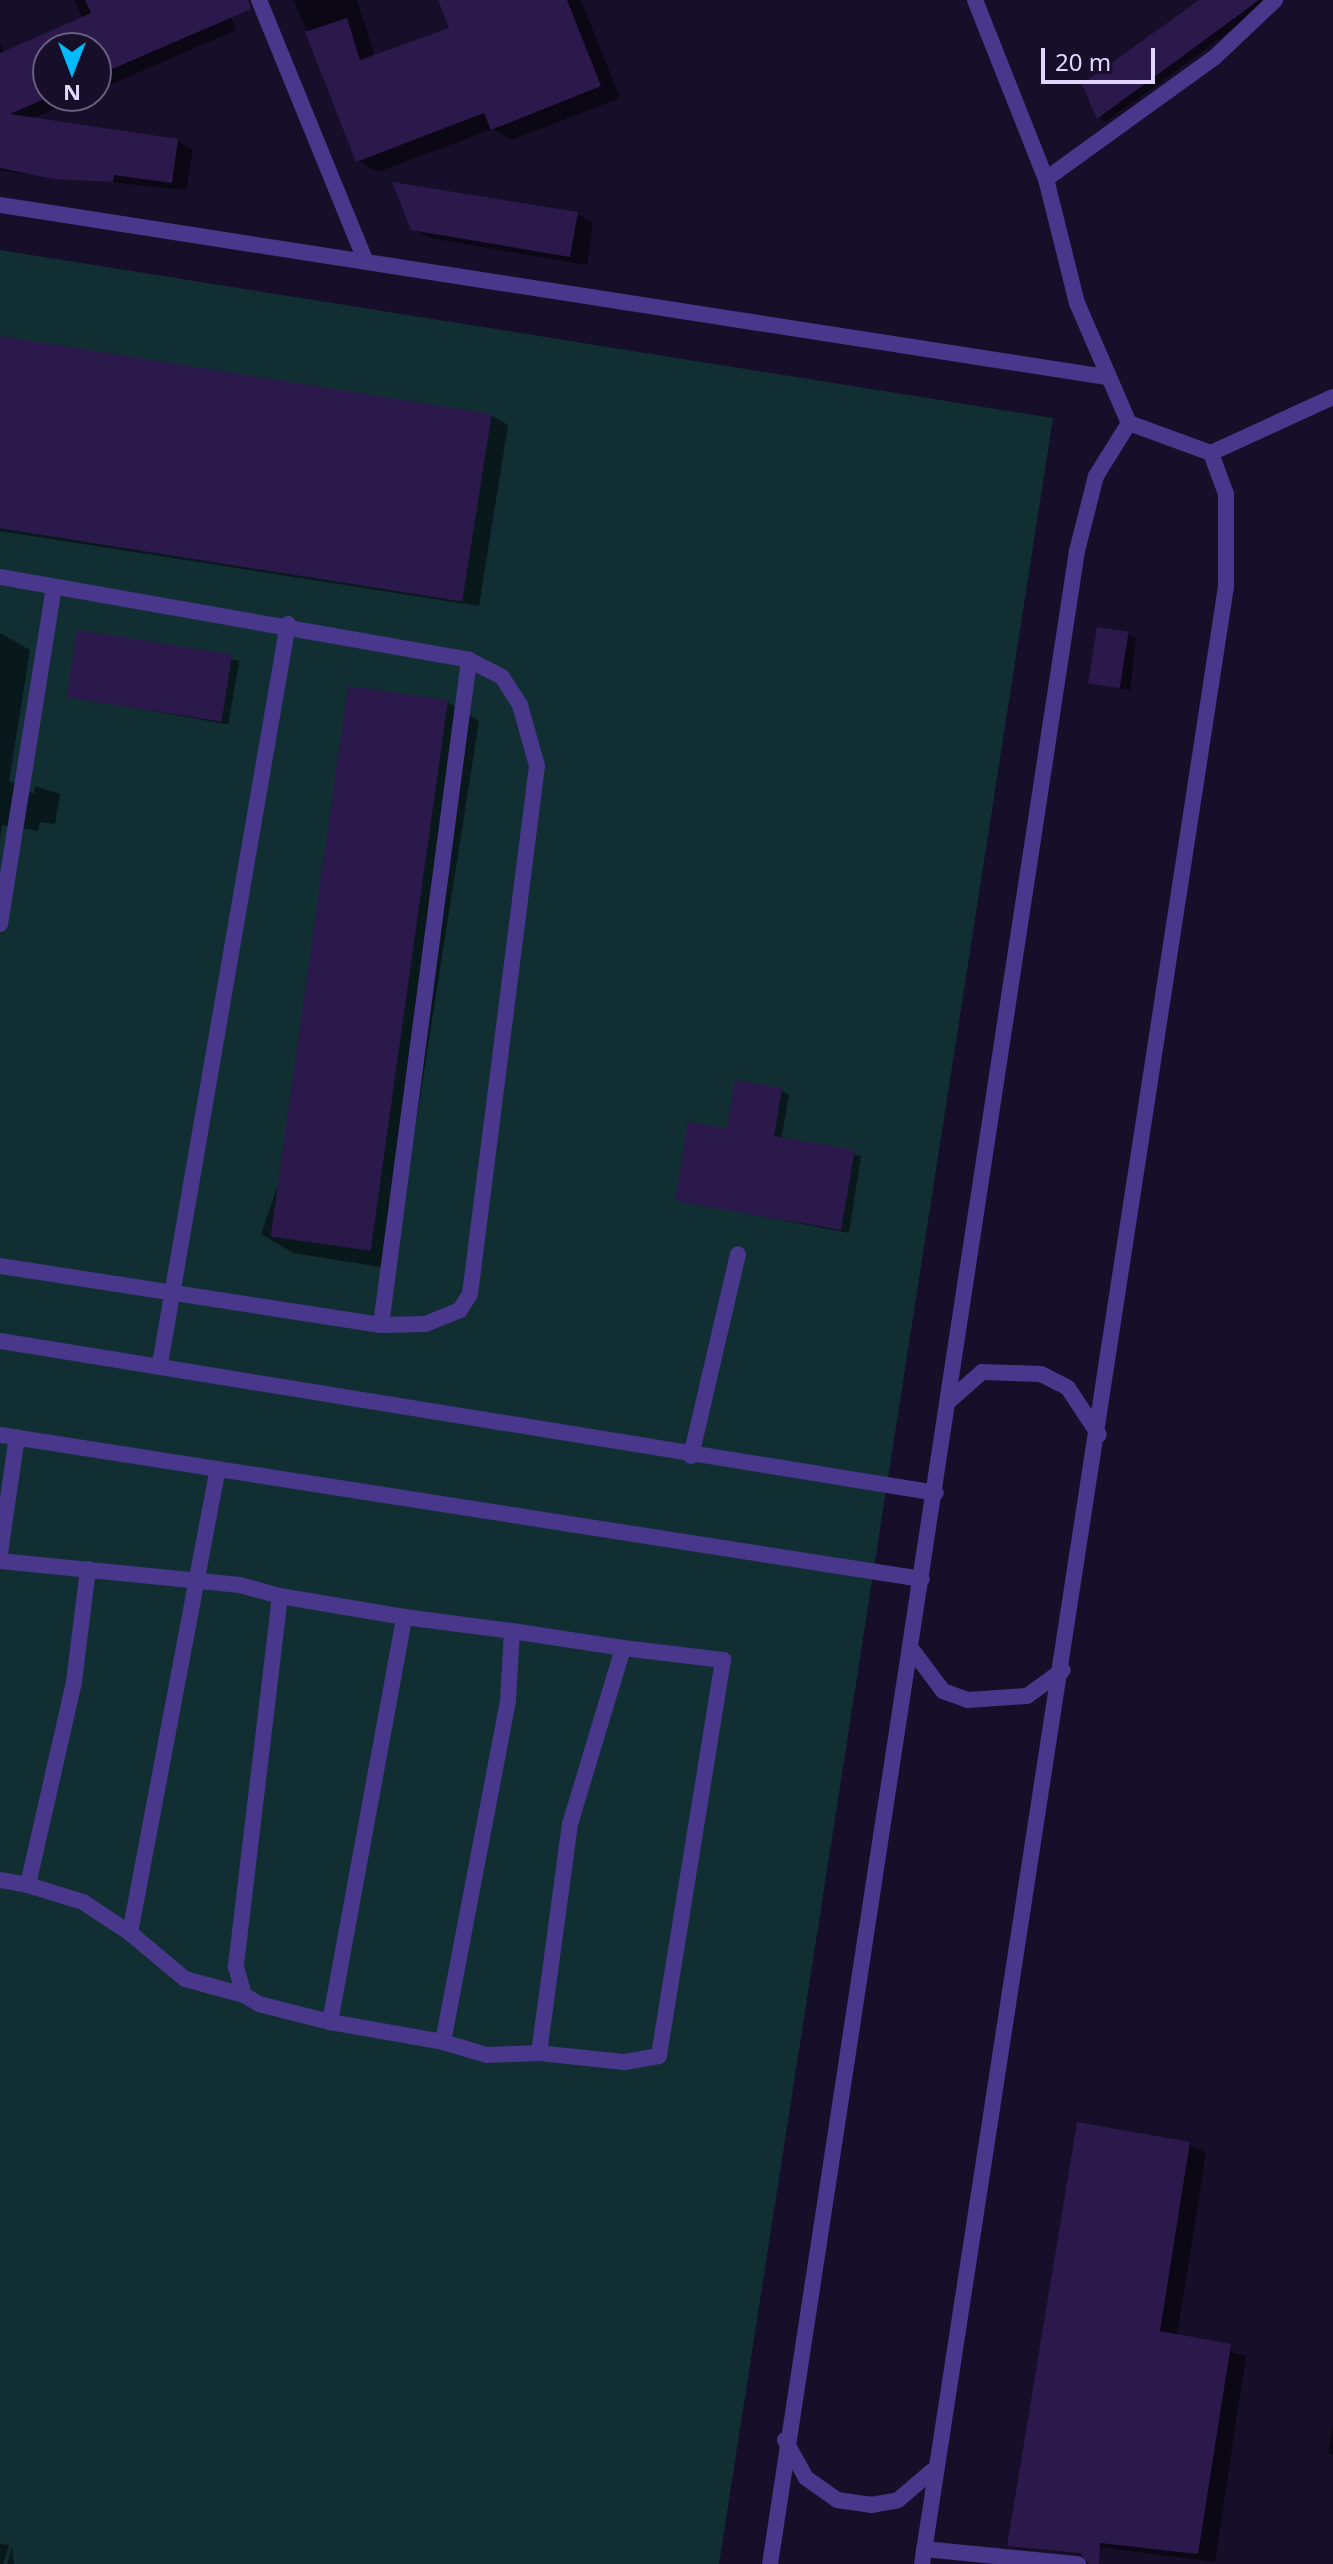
<!DOCTYPE html>
<style>
body{margin:0}
#map{position:relative;width:1333px;height:2564px;overflow:hidden;background:#170e29;font-family:"Noto Sans",sans-serif}
div>[style]{position:absolute}
.green>*{inset:0;background:#112e33}
.shadow>*{inset:0;background:#0007;transform-origin:0 0}
.building>*{inset:0;background:#2c194b;transform-origin:0 0}
.service>*{height:16px;margin:-8px;padding:0 8px;transform-origin:8px;border-radius:8px;background:#48378a}
span{translate:-50% -50%;white-space:nowrap;text-align:center;line-height:1.15;-webkit-text-stroke:7px #170e29;paint-order:stroke}
.north{position:absolute;left:32px;top:32px;width:80px;height:80px;box-sizing:border-box;background:#170e29;border:2px solid #685e7f;border-radius:50%;rotate:180deg;font-size:22px;font-weight:700;line-height:32px;text-align:center;color:#e2d6ff}
.north::after{content:'';display:block;margin:auto;width:28px;height:36px;background:#02bbff;clip-path:polygon(50% 0,100% 100%,50% 72%,0 100%)}
.scale{position:absolute;left:1041px;top:48px;width:114px;height:36px;box-sizing:border-box;border:4px solid #e2d6ff;border-top:0;padding-left:10px;font-size:24px;line-height:28px;white-space:nowrap;color:#e2d6ff;-webkit-text-stroke:6px #170e29;paint-order:stroke}
</style>
<div id="map">
<div class="green">
<i style="clip-path:polygon(0 250px,1053px 418px,719px 2564px,0 2564px)"></i>
</div>
<div class="shadow">
<i style="clip-path:polygon(74px 0,224px 0,236px 30px,96px 91px,96px 48px,48px 48px,48px 96px,85px 96px,31px 119px,178px 141px,193px 150px,186px 190px,0 171px,0 43px,4px 53px,83px 19px)"></i>
<i style="clip-path:polygon(294px 0,357px 0,375px 57px,452px 29px,440px 0,581px 0,620px 98px,512px 140px,493px 129px,378px 172px,357px 160px)"></i>
<i style="clip-path:polygon(1201px 0,1273px 0,1106px 122px,1098px 118px)"></i>
<i style="clip-path:polygon(577px 214px,593px 223px,587px 265px,430px 238px,413px 228px)"></i>
<i style="clip-path:polygon(0 338px,491px 415px,508px 425px,479px 606px,0 531px)"></i>
<i style="left:78px;top:632px;width:164px;height:65px;rotate:10deg"></i>
<i style="clip-path:polygon(0 633px,30px 650px,9px 781px,34px 794px,35px 786px,60px 794px,55px 824px,40px 822px,38px 831px,2px 825px,0 840px)"></i>
<i style="clip-path:polygon(1129px 634px,1136px 639px,1130px 690px,1089px 682px)"></i>
<i style="clip-path:polygon(447px 702px,479px 721px,393px 1269px,293px 1253px,261px 1234px)"></i>
<i style="clip-path:polygon(781px 1090px,789px 1095px,781px 1139px,861px 1156px,849px 1233px,677px 1200px,728px 1130px)"></i>
<i style="clip-path:polygon(1189px 2144px,1206px 2153px,1177px 2337px,1246px 2356px,1215px 2562px,1028px 2538px)"></i>
<i style="clip-path:polygon(1333px 2424px,1333px 2455px,1328px 2453px)"></i>
<i style="clip-path:polygon(0 2544px,9px 2545px,3px 2564px,0 2564px)"></i>
<i style="clip-path:polygon(12px 2547px,14px 2564px,7px 2564px)"></i>
</div>
<div class="building">
<i style="clip-path:polygon(85px 0,248px 0,251px 9px,96px 76px,96px 48px,48px 48px,51px 96px,10px 114px,178px 139px,172px 183px,114px 175px,113px 182px,54px 179px,0 168px,0 53px,91px 13px)"></i>
<i style="clip-path:polygon(438px 0,567px 0,601px 86px,491px 130px,484px 113px,356px 162px,305px 32px,347px 18px,360px 60px,449px 28px)"></i>
<i style="clip-path:polygon(1199px 0,1259px 0,1097px 119px,1082px 84px)"></i>
<i style="clip-path:polygon(392px 182px,578px 212px,570px 257px,411px 230px)"></i>
<i style="left:0;top:336px;width:498px;height:190px;rotate:9deg"></i>
<i style="left:1097px;top:627px;width:32px;height:57px;rotate:9deg"></i>
<i style="left:77px;top:630px;width:157px;height:68px;rotate:9deg"></i>
<i style="left:348px;top:686px;width:101px;height:556px;rotate:8deg"></i>
<i style="clip-path:polygon(735px 1080px,782px 1088px,774px 1136px,855px 1150px,841px 1230px,675px 1201px,688px 1122px,727px 1128px)"></i>
<i style="clip-path:polygon(1077px 2122px,1190px 2142px,1160px 2331px,1231px 2344px,1198px 2554px,1100px 2543px,1099px 2564px,1089px 2564px,1080px 2553px,1007px 2546px)"></i>
</div>
<div class="service">
<i style="left:259px;top:0;width:281px;rotate:67.8deg"></i>
<i style="left:975px;top:0;width:193px;rotate:68.4deg"></i>
<i style="left:1046px;top:179px;width:128px;rotate:76deg"></i>
<i style="left:1077px;top:303px;width:131px;rotate:66.6deg"></i>
<i style="left:1129px;top:423px;width:87px;rotate:20.1deg"></i>
<i style="left:1211px;top:453px;width:134px;rotate:-24.7deg"></i>
<i style="left:1046px;top:179px;width:208px;rotate:-35.8deg"></i>
<i style="left:1215px;top:57px;width:83px;rotate:-43.5deg"></i>
<i style="left:0;top:205px;width:1119px;rotate:8.84deg"></i>
<i style="left:0;top:577px;width:476px;rotate:10deg"></i>
<i style="left:469px;top:660px;width:37px;rotate:27deg"></i>
<i style="left:502px;top:677px;width:33px;rotate:57deg"></i>
<i style="left:520px;top:705px;width:63px;rotate:74.4deg"></i>
<i style="left:537px;top:766px;width:532px;rotate:97.23deg"></i>
<i style="left:470px;top:1294px;width:19px;rotate:122deg"></i>
<i style="left:460px;top:1310px;width:37px;rotate:158deg"></i>
<i style="left:426px;top:1324px;width:45px;rotate:178.7deg"></i>
<i style="left:381px;top:1325px;width:386px;rotate:-171.2deg"></i>
<i style="left:0;top:924px;width:341px;rotate:-80.9deg"></i>
<i style="left:381px;top:1325px;width:671px;rotate:-82.46deg"></i>
<i style="left:0;top:1341px;width:948px;rotate:9.22deg"></i>
<i style="left:160px;top:1364px;width:751px;rotate:-80.19deg"></i>
<i style="left:949px;top:1401px;width:44px;rotate:-41.3deg"></i>
<i style="left:982px;top:1372px;width:59px;rotate:1.9deg"></i>
<i style="left:1041px;top:1374px;width:30px;rotate:27deg"></i>
<i style="left:1068px;top:1388px;width:56px;rotate:56.6deg"></i>
<i style="left:0;top:1435px;width:933px;rotate:8.88deg"></i>
<i style="left:691px;top:1456px;width:207px;rotate:-76.9deg"></i>
<i style="left:0;top:1553px;width:117px;rotate:-81.7deg"></i>
<i style="left:0;top:1561px;width:241px;rotate:5.7deg"></i>
<i style="left:240px;top:1585px;width:41px;rotate:15.4deg"></i>
<i style="left:280px;top:1596px;width:374px;rotate:96.8deg"></i>
<i style="left:236px;top:1967px;width:29px;rotate:74deg"></i>
<i style="left:244px;top:1995px;width:17px;rotate:31deg"></i>
<i style="left:259px;top:2004px;width:73px;rotate:14.2deg"></i>
<i style="left:330px;top:2022px;width:412px;rotate:-79.6deg"></i>
<i style="left:404px;top:1617px;width:109px;rotate:7.4deg"></i>
<i style="left:512px;top:1631px;width:70px;rotate:93.3deg"></i>
<i style="left:508px;top:1701px;width:347px;rotate:100.8deg"></i>
<i style="left:443px;top:2042px;width:46px;rotate:16.5deg"></i>
<i style="left:487px;top:2055px;width:52px;rotate:-2.2deg"></i>
<i style="left:539px;top:2053px;width:231px;rotate:-82.3deg"></i>
<i style="left:570px;top:1824px;width:184px;rotate:-73.2deg"></i>
<i style="left:623px;top:1648px;width:101px;rotate:6.8deg"></i>
<i style="left:723px;top:1660px;width:401px;rotate:99.2deg"></i>
<i style="left:659px;top:2056px;width:36px;rotate:170deg"></i>
<i style="left:624px;top:2062px;width:85px;rotate:-174deg"></i>
<i style="left:88px;top:1569px;width:114px;rotate:97.1deg"></i>
<i style="left:74px;top:1682px;width:208px;rotate:102.8deg"></i>
<i style="left:28px;top:1885px;width:58px;rotate:17.2deg"></i>
<i style="left:83px;top:1902px;width:56px;rotate:33.4deg"></i>
<i style="left:130px;top:1933px;width:472px;rotate:-79.3deg"></i>
<i style="left:280px;top:1596px;width:126px;rotate:9.6deg"></i>
<i style="left:512px;top:1631px;width:112px;rotate:8.7deg"></i>
<i style="left:913px;top:1651px;width:50px;rotate:53.1deg"></i>
<i style="left:943px;top:1691px;width:27px;rotate:20deg"></i>
<i style="left:968px;top:1700px;width:59px;rotate:-3.9deg"></i>
<i style="left:1027px;top:1696px;width:44px;rotate:-35.8deg"></i>
<i style="left:0;top:1880px;width:28px;rotate:10deg"></i>
<i style="left:130px;top:1933px;width:72px;rotate:39.9deg"></i>
<i style="left:185px;top:1979px;width:61px;rotate:15.2deg"></i>
<i style="left:330px;top:2022px;width:115px;rotate:10deg"></i>
<i style="left:785px;top:2440px;width:43px;rotate:61.1deg"></i>
<i style="left:806px;top:2478px;width:38px;rotate:35deg"></i>
<i style="left:837px;top:2500px;width:34px;rotate:8deg"></i>
<i style="left:871px;top:2505px;width:27px;rotate:-10deg"></i>
<i style="left:898px;top:2500px;width:45px;rotate:-40.5deg"></i>
<i style="left:924px;top:2549px;width:155px;rotate:5.6deg"></i>
<i style="left:770px;top:2564px;width:2036px;rotate:-81.33deg"></i>
<i style="left:1077px;top:551px;width:77px;rotate:-75.8deg"></i>
<i style="left:1096px;top:476px;width:62px;rotate:-58.1deg"></i>
<i style="left:922px;top:2564px;width:2001px;rotate:-81.26deg"></i>
<i style="left:1226px;top:586px;width:92px;rotate:-90deg"></i>
<i style="left:1226px;top:494px;width:44px;rotate:-110.1deg"></i>
</div>
<div class="north">N</div>
<div class="scale">20 m</div>
</div>
